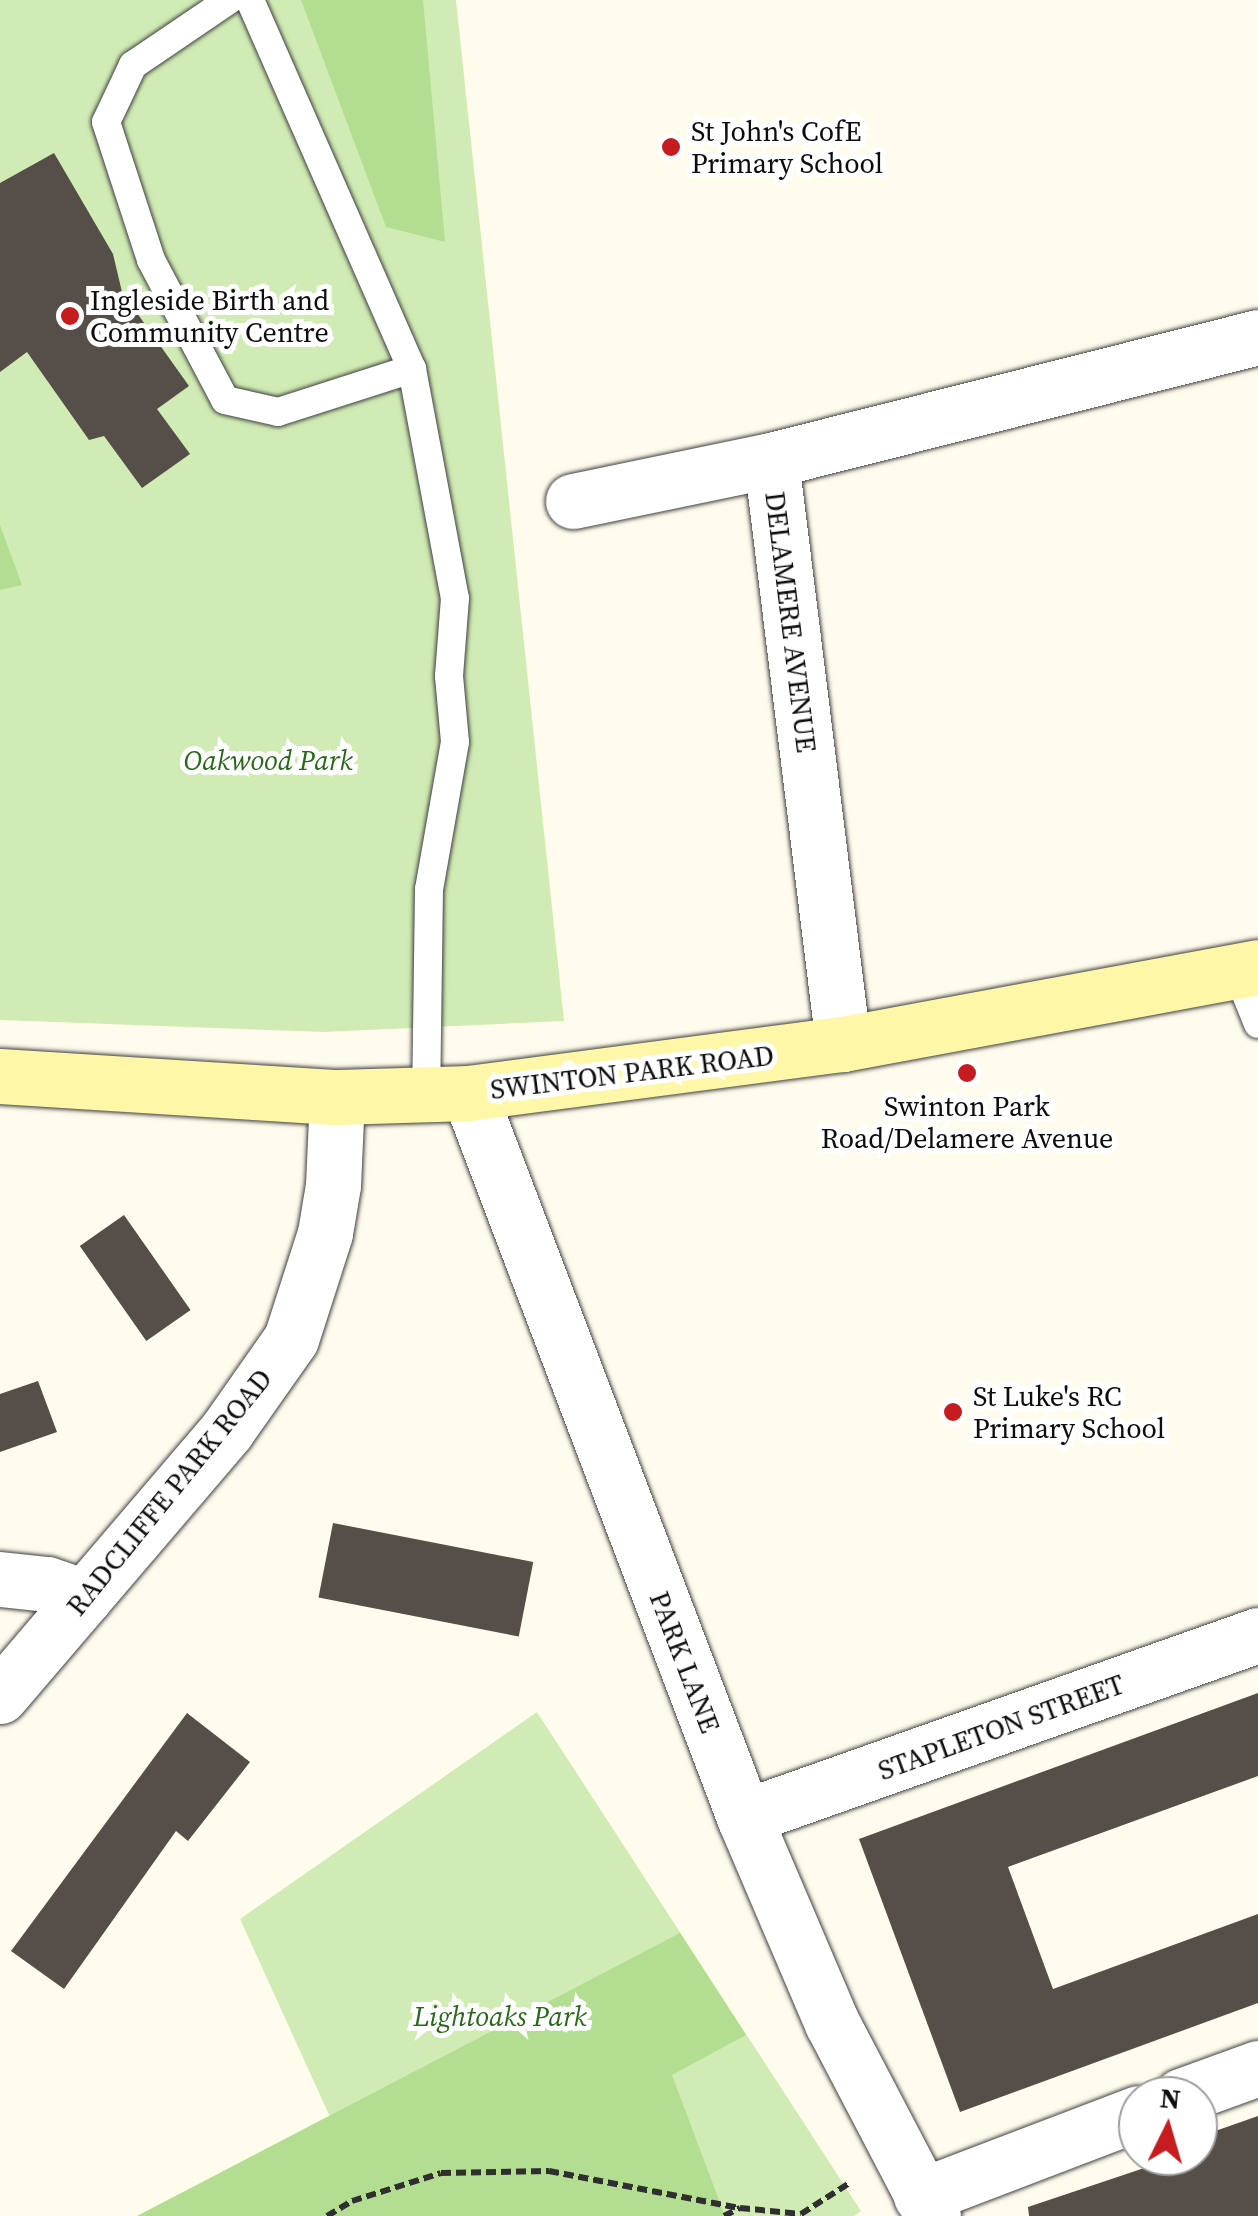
<!DOCTYPE html>
<style>
body{margin:0}
#map{position:relative;width:1258px;height:2216px;overflow:hidden;background:#fffced;font-family:"Source Serif 4",serif}
div>[style]{position:absolute}
.green>*{inset:0;background:#d0ecb4}
.forest>*{inset:0;background:#b3de92}
.building>*{inset:0;background:#564e49;transform-origin:0 0}
.path>*{height:6px;margin-top:-3px;transform-origin:0;background:repeating-linear-gradient(90deg,#2f2f2f 0 10px,transparent 0 15px)}
.roads{filter:drop-shadow(0 0 2px #404040) drop-shadow(0 0 2px #404040)}
.lane>*{height:28px;margin:-14px;padding:0 14px;transform-origin:14px;border-radius:14px;background:#fff}
.street>*{height:55px;margin:-27.5px;padding:0 27.5px;transform-origin:27.5px;border-radius:27.5px;background:#fff}
.secondary>*{height:55px;margin:-27.5px;padding:0 27.5px;transform-origin:27.5px;border-radius:27.5px;background:#fff7a8}
.dots>*{width:28px;height:28px;translate:-50% -50%;box-sizing:border-box;border:5px solid #fff;border-radius:50%}
span{translate:-50% -50%;white-space:nowrap;text-align:center;line-height:1.15;-webkit-text-stroke:10px #fff;paint-order:stroke}
.poi-label{font-size:28px;color:#0d0d0d}
.left{translate:0 -50%;text-align:left}
.street-label{font-size:28px;color:#0d0d0d}
.park-label{font-size:28px;color:#286919;font-style:italic}
.north{position:absolute;left:1118px;top:2076px;width:100px;height:100px;box-sizing:border-box;background:#fff;border:2px solid #9e9e9e;border-radius:50%;rotate:5deg;font-size:28px;font-weight:700;line-height:40px;text-align:center;color:#0d0d0d}
.north::after{content:'';display:block;margin:auto;width:35px;height:45px;background:#c61c20;clip-path:polygon(50% 0,100% 100%,50% 72%,0 100%)}
</style>
<div id="map">
<div class="green">
<i style="clip-path:polygon(0 0,456px 0,564px 1021px,324px 1032px,0 1020px)"></i>
<i style="clip-path:polygon(537px 1712px,861px 2211px,854px 2216px,137px 2216px,330px 2117px,240px 1919px)"></i>
</div>
<div class="forest">
<i style="clip-path:polygon(301px 0,423px 0,445px 242px,386px 227px)"></i>
<i style="clip-path:polygon(0 525px,22px 585px,0 590px)"></i>
<i style="clip-path:polygon(680px 1933px,746px 2035px,672px 2075px,725px 2216px,137px 2216px)"></i>
</div>
<div class="building">
<i style="clip-path:polygon(54px 153px,113px 254px,122px 292px,189px 386px,157px 409px,190px 454px,142px 488px,104px 436px,89px 440px,27px 352px,0 372px,0 183px)"></i>
<i style="left:124px;top:1215px;width:116px;height:54px;rotate:55deg"></i>
<i style="clip-path:polygon(38px 1381px,57px 1432px,0 1452px,0 1394px)"></i>
<i style="left:333px;top:1523px;width:204px;height:76px;rotate:11deg"></i>
<i style="clip-path:polygon(1258px 1693px,1258px 1776px,1008px 1867px,1053px 1989px,1258px 1914px,1258px 2003px,960px 2112px,859px 1839px)"></i>
<i style="clip-path:polygon(187px 1713px,250px 1762px,188px 1841px,176px 1831px,64px 1989px,11px 1951px)"></i>
<i style="clip-path:polygon(1258px 2116px,1258px 2216px,1029px 2216px,1028px 2207px,1180px 2156px,1198px 2156px,1198px 2150px,1207px 2147px,1201px 2136px)"></i>
</div>
<div class="path">
<i style="left:327px;top:2216px;width:29px;rotate:-31deg"></i>
<i style="left:352px;top:2201px;width:93px;rotate:-17.5deg"></i>
<i style="left:441px;top:2173px;width:108px;rotate:-1.1deg"></i>
<i style="left:549px;top:2171px;width:195px;rotate:11deg"></i>
<i style="left:724px;top:2216px;width:18px;rotate:-27deg"></i>
<i style="left:740px;top:2208px;width:61px;rotate:5.6deg"></i>
<i style="left:801px;top:2214px;width:59px;rotate:-32.6deg"></i>
</div>
<div class="roads">
<div class="lane">
<i style="left:229px;top:0;width:116px;rotate:145.9deg"></i>
<i style="left:133px;top:65px;width:63px;rotate:115.3deg"></i>
<i style="left:106px;top:122px;width:145px;rotate:71.9deg"></i>
<i style="left:151px;top:260px;width:158px;rotate:62.1deg"></i>
<i style="left:225px;top:400px;width:54px;rotate:12.8deg"></i>
<i style="left:278px;top:412px;width:141px;rotate:-17.8deg"></i>
<i style="left:250px;top:0;width:403px;rotate:66.3deg"></i>
<i style="left:412px;top:369px;width:233px;rotate:79.4deg"></i>
<i style="left:455px;top:598px;width:78px;rotate:94.4deg"></i>
<i style="left:449px;top:676px;width:66px;rotate:84.8deg"></i>
<i style="left:455px;top:742px;width:149px;rotate:100deg"></i>
<i style="left:429px;top:889px;width:207px;rotate:90.8deg"></i>
<i style="left:1237px;top:972px;width:56px;rotate:68deg"></i>
</div>
<div class="street">
<i style="left:573px;top:501px;width:202px;rotate:-11.7deg"></i>
<i style="left:843px;top:1044px;width:588px;rotate:-97.03deg"></i>
<i style="left:771px;top:460px;width:502px;rotate:-14.17deg"></i>
<i style="left:469px;top:1093px;width:774px;rotate:69.2deg"></i>
<i style="left:744px;top:1817px;width:224px;rotate:66.9deg"></i>
<i style="left:832px;top:2023px;width:218px;rotate:62.4deg"></i>
<i style="left:0;top:1579px;width:47px;rotate:6.1deg"></i>
<i style="left:47px;top:1584px;width:40px;rotate:18.9deg"></i>
<i style="left:0;top:1696px;width:350px;rotate:-49.5deg"></i>
<i style="left:227px;top:1430px;width:111px;rotate:-54.9deg"></i>
<i style="left:291px;top:1339px;width:111px;rotate:-72.2deg"></i>
<i style="left:325px;top:1233px;width:49px;rotate:-80.5deg"></i>
<i style="left:333px;top:1185px;width:88px;rotate:-87.4deg"></i>
<i style="left:744px;top:1817px;width:545px;rotate:-19.5deg"></i>
<i style="left:1181px;top:2096px;width:82px;rotate:-20deg"></i>
<i style="left:921px;top:2196px;width:232px;rotate:-20.9deg"></i>
</div>
<div class="secondary">
<i style="left:0;top:1076px;width:338px;rotate:3.6deg"></i>
<i style="left:337px;top:1097px;width:132px;rotate:-1.7deg"></i>
<i style="left:469px;top:1093px;width:377px;rotate:-7.5deg"></i>
<i style="left:843px;top:1044px;width:422px;rotate:-10.5deg"></i>
</div>
</div>
<div class="dots">
<i style="left:671px;top:147px;background:#c61c20"></i>
<i style="left:70px;top:316px;background:#c61c20"></i>
<i style="left:967px;top:1073px;background:#c61c20"></i>
<i style="left:953px;top:1412px;background:#c61c20"></i>
</div>
<div class="poi-label">
<span class="left" style="left:691px;top:147px">St John's CofE<br>Primary School</span>
<span class="left" style="left:90px;top:316px">Ingleside Birth and<br>Community Centre</span>
<span style="left:967px;top:1122px">Swinton Park<br>Road/Delamere Avenue</span>
<span class="left" style="left:973px;top:1412px">St Luke's RC<br>Primary School</span>
</div>
<div class="street-label">
<span style="left:791px;top:622px;rotate:83deg">DELAMERE AVENUE</span>
<span style="left:632px;top:1072px;rotate:-7deg">SWINTON PARK ROAD</span>
<span style="left:169px;top:1492px;rotate:-51deg">RADCLIFFE PARK ROAD</span>
<span style="left:685px;top:1662px;rotate:69deg">PARK LANE</span>
<span style="left:1001px;top:1727px;rotate:-20deg">STAPLETON STREET</span>
</div>
<div class="park-label">
<span style="left:268px;top:760px">Oakwood Park</span>
<span style="left:500px;top:2016px">Lightoaks Park</span>
</div>
<div class="north">N</div>
</div>
